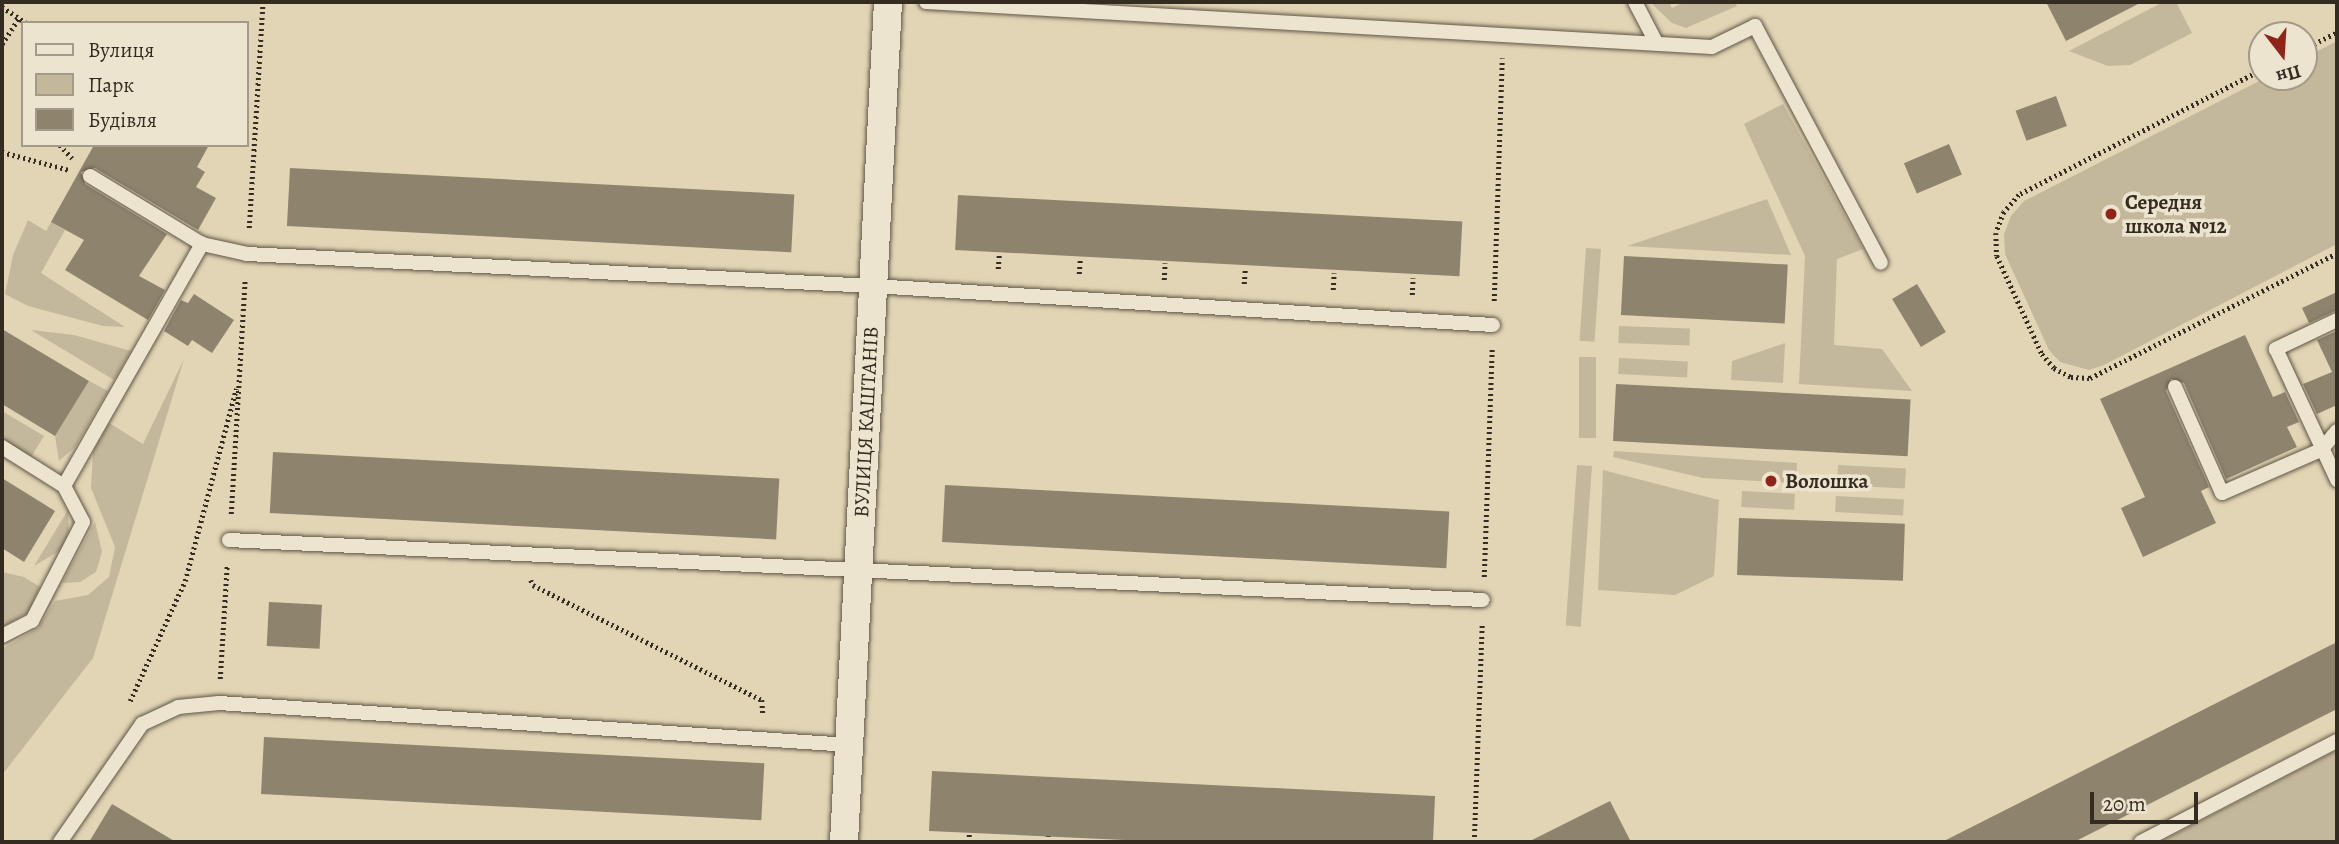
<!DOCTYPE html>
<meta charset="utf-8">
<style>
body{margin:0}
#map{position:relative;width:2339px;height:844px;overflow:hidden;background:#e1d5b5;font-family:Alegreya,serif}
div>[style]{position:absolute}
.green>*{inset:0;background:#c4b89c;transform-origin:0 0}
.building>*{inset:0;background:#8e846e;transform-origin:0 0}
.path>*{height:4.5px;margin-top:-2.25px;transform-origin:0;background:repeating-linear-gradient(90deg,#352c21 0 2px,transparent 0 5.5px)}
.roads{filter:drop-shadow(0 0 2px #605646) drop-shadow(0 0 2px #605646)}
.lane>*{height:14px;margin:-7px;padding:0 7px;transform-origin:7px;border-radius:7px;background:#ece4cf}
.street>*{height:28px;margin:-14px;padding:0 14px;transform-origin:14px;border-radius:14px;background:#ece4cf}
.dots>*{width:19px;height:19px;translate:-50% -50%;box-sizing:border-box;border:4px solid #ece4cf;border-radius:50%}
span{translate:-50% -50%;white-space:nowrap;text-align:center;line-height:1.15;-webkit-text-stroke:7px #ece4cf;paint-order:stroke}
.poi-label{font-size:21px;color:#352c21;font-weight:700}
.left{translate:0 -50%;text-align:left}
.street-label{font-size:21px;color:#352c21}
.frame{position:absolute;inset:0;border:4px solid #352c21;pointer-events:none}
.legend{position:absolute;left:21px;top:21px;width:228px;height:126px;box-sizing:border-box;background:#ece4cf;border:2px solid #a39a89;margin:0;padding:9px 12px;list-style:none;font-size:21px;color:#352c21}
.legend li{display:flex;align-items:center;gap:14px;height:35px}
.legend b{width:35px;border:2px solid #a39a89}
.north{position:absolute;left:2248px;top:21px;width:70px;height:70px;box-sizing:border-box;background:#ece4cf;border:2px solid #a39a89;border-radius:50%;rotate:163deg;font-size:19px;font-weight:700;line-height:28px;text-align:center;color:#352c21}
.north::after{content:'';display:block;margin:auto;width:24px;height:32px;background:#8f2418;clip-path:polygon(50% 0,100% 100%,50% 72%,0 100%)}
.scale{position:absolute;left:2090px;top:792px;width:108px;height:32px;box-sizing:border-box;border:4px solid #352c21;border-top:0;padding-left:9px;font-size:21px;line-height:24px;white-space:nowrap;color:#352c21;-webkit-text-stroke:5px #ece4cf;paint-order:stroke}
</style>
<div id="map">
<div class="green">
<i style="clip-path:polygon(1650px 2px,1669px 2px,1672px 8px,1685px 2px,1735px 2px,1737px 6px,1686px 28px,1672px 23px)"></i>
<i style="clip-path:polygon(2163px 2px,2176px 2px,2192px 33px,2130px 65px,2108px 66px,2069px 51px)"></i>
<i style="clip-path:polygon(2337px 41px,2337px 244px,2104px 365px,2089px 370px,2060px 362px,2049px 350px,2005px 254px,2004px 234px,2011px 216px,2024px 201px,2267px 77px,2304px 77px,2304px 58px)"></i>
<i style="clip-path:polygon(1783px 104px,1863px 249px,1837px 259px,1834px 345px,1882px 349px,1912px 391px,1799px 384px,1805px 256px,1744px 124px)"></i>
<i style="clip-path:polygon(1767px 199px,1791px 255px,1627px 246px)"></i>
<i style="clip-path:polygon(28px 220px,46px 231px,51px 222px,65px 230px,41px 273px,125px 327px,103px 326px,28px 306px,5px 294px,13px 255px)"></i>
<i style="left:1586px;top:248px;width:15px;height:93px;rotate:4deg"></i>
<i style="left:1619px;top:326px;width:71px;height:17px;rotate:2deg"></i>
<i style="clip-path:polygon(31px 330px,74px 335px,131px 351px,114px 380px)"></i>
<i style="clip-path:polygon(1785px 343px,1783px 383px,1731px 380px,1732px 361px)"></i>
<i style="left:1579px;top:357px;width:17px;height:81px"></i>
<i style="left:1619px;top:358px;width:69px;height:16px;rotate:3deg"></i>
<i style="clip-path:polygon(184px 359px,93px 658px,2px 775px,2px 649px,38px 628px,55px 601px,88px 595px,109px 577px,115px 547px,91px 488px,93px 451px,109px 423px,143px 444px)"></i>
<i style="clip-path:polygon(89px 381px,108px 391px,75px 447px,59px 461px,55px 436px)"></i>
<i style="clip-path:polygon(2px 411px,44px 436px,31px 457px,2px 440px)"></i>
<i style="clip-path:polygon(1614px 451px,1797px 463px,1796px 483px,1703px 478px,1613px 457px)"></i>
<i style="left:1577px;top:465px;width:15px;height:161px;rotate:4deg"></i>
<i style="left:1838px;top:465px;width:68px;height:20px;rotate:3deg"></i>
<i style="clip-path:polygon(1603px 470px,1719px 500px,1714px 576px,1675px 595px,1598px 590px)"></i>
<i style="left:1742px;top:491px;width:53px;height:16px;rotate:3deg"></i>
<i style="left:1836px;top:496px;width:68px;height:16px;rotate:3deg"></i>
<i style="clip-path:polygon(68px 510px,69px 531px,61px 550px,34px 566px)"></i>
<i style="clip-path:polygon(95px 522px,102px 552px,96px 572px,80px 582px,62px 583px)"></i>
<i style="clip-path:polygon(2px 572px,24px 577px,40px 587px,29px 612px,2px 627px)"></i>
<i style="clip-path:polygon(2337px 750px,2337px 842px,2160px 842px)"></i>
</div>
<div class="building">
<i style="clip-path:polygon(2046px 2px,2142px 2px,2066px 41px)"></i>
<i style="left:2056px;top:96px;width:32px;height:43px;rotate:70deg"></i>
<i style="left:1949px;top:144px;width:33px;height:49px;rotate:67deg"></i>
<i style="clip-path:polygon(94px 145px,209px 145px,197px 167px,205px 172px,196px 187px,216px 198px,198px 230px,95px 168px,81px 172px,85px 184px,167px 234px,139px 276px,165px 290px,148px 320px,65px 270px,84px 240px,51px 222px)"></i>
<i style="left:290px;top:168px;width:505px;height:58px;rotate:3deg"></i>
<i style="left:958px;top:195px;width:505px;height:55px;rotate:3deg"></i>
<i style="left:1624px;top:256px;width:164px;height:59px;rotate:3deg"></i>
<i style="left:1917px;top:284px;width:56px;height:29px;rotate:59deg"></i>
<i style="clip-path:polygon(2337px 292px,2337px 310px,2309px 323px,2302px 308px)"></i>
<i style="clip-path:polygon(194px 294px,234px 320px,212px 353px,192px 340px,188px 346px,164px 331px,181px 300px,188px 303px)"></i>
<i style="clip-path:polygon(2px 329px,89px 381px,55px 436px,2px 404px)"></i>
<i style="clip-path:polygon(2337px 331px,2337px 405px,2317px 414px,2303px 384px,2332px 372px,2317px 340px)"></i>
<i style="clip-path:polygon(2245px 335px,2273px 397px,2285px 392px,2299px 422px,2287px 427px,2297px 447px,2226px 479px,2184px 383px,2171px 379px,2166px 391px,2209px 487px,2201px 491px,2216px 523px,2143px 557px,2121px 508px,2145px 497px,2100px 399px)"></i>
<i style="left:1616px;top:384px;width:295px;height:57px;rotate:3deg"></i>
<i style="left:273px;top:452px;width:507px;height:61px;rotate:3deg"></i>
<i style="clip-path:polygon(2px 478px,55px 511px,24px 562px,2px 548px)"></i>
<i style="left:945px;top:485px;width:505px;height:57px;rotate:3deg"></i>
<i style="left:1739px;top:518px;width:166px;height:57px;rotate:2deg"></i>
<i style="left:269px;top:602px;width:53px;height:44px;rotate:3deg"></i>
<i style="clip-path:polygon(2337px 642px,2337px 709px,2074px 842px,1942px 842px)"></i>
<i style="left:264px;top:737px;width:501px;height:57px;rotate:3deg"></i>
<i style="clip-path:polygon(932px 771px,1435px 796px,1433px 842px,1167px 842px,929px 831px)"></i>
<i style="clip-path:polygon(1610px 801px,1631px 842px,1528px 842px)"></i>
<i style="clip-path:polygon(112px 804px,176px 842px,89px 842px)"></i>
</div>
<div class="path">
<i style="left:2px;top:7px;width:30px;rotate:33deg"></i>
<i style="left:2px;top:44px;width:31px;rotate:-57deg"></i>
<i style="left:2304px;top:49px;width:37px;rotate:-27deg"></i>
<i style="left:2262px;top:70px;width:273px;rotate:152.8deg"></i>
<i style="left:2019px;top:195px;width:23px;rotate:131deg"></i>
<i style="left:2004px;top:212px;width:22px;rotate:111deg"></i>
<i style="left:1996px;top:233px;width:23px;rotate:88deg"></i>
<i style="left:1997px;top:256px;width:108px;rotate:65.3deg"></i>
<i style="left:2042px;top:354px;width:18px;rotate:49deg"></i>
<i style="left:2054px;top:368px;width:19px;rotate:28deg"></i>
<i style="left:2071px;top:377px;width:19px;rotate:3deg"></i>
<i style="left:2090px;top:378px;width:277px;rotate:-26.8deg"></i>
<i style="left:60px;top:145px;width:18px;rotate:47deg"></i>
<i style="left:2px;top:152px;width:69px;rotate:15deg"></i>
<i style="left:249px;top:228px;width:226px;rotate:-86.5deg"></i>
<i style="left:998px;top:269px;width:16px;rotate:-86deg"></i>
<i style="left:1079px;top:274px;width:16px;rotate:-86deg"></i>
<i style="left:1164px;top:280px;width:17px;rotate:-87deg"></i>
<i style="left:1244px;top:284px;width:16px;rotate:-86deg"></i>
<i style="left:1333px;top:290px;width:17px;rotate:-87deg"></i>
<i style="left:1412px;top:295px;width:17px;rotate:-87deg"></i>
<i style="left:1494px;top:301px;width:243px;rotate:-88.1deg"></i>
<i style="left:231px;top:514px;width:235px;rotate:-86.6deg"></i>
<i style="left:1484px;top:577px;width:229px;rotate:-88deg"></i>
<i style="left:531px;top:580px;width:5px;rotate:68deg"></i>
<i style="left:533px;top:585px;width:256px;rotate:26.7deg"></i>
<i style="left:762px;top:700px;width:16px;rotate:86deg"></i>
<i style="left:220px;top:679px;width:114px;rotate:-86.5deg"></i>
<i style="left:130px;top:701px;width:132px;rotate:-65.4deg"></i>
<i style="left:185px;top:581px;width:199px;rotate:-75.1deg"></i>
<i style="left:969px;top:842px;width:10px;rotate:-90deg"></i>
<i style="left:1048px;top:842px;width:6px;rotate:-90deg"></i>
<i style="left:1137px;top:842px;width:1px;rotate:-90deg"></i>
<i style="left:1474px;top:842px;width:218px;rotate:-87.9deg"></i>
</div>
<div class="roads">
<div class="lane">
<i style="left:926px;top:2px;width:787px;rotate:3.28deg"></i>
<i style="left:1712px;top:47px;width:48px;rotate:-26deg"></i>
<i style="left:1755px;top:26px;width:268px;rotate:62deg"></i>
<i style="left:1635px;top:2px;width:47px;rotate:62.4deg"></i>
<i style="left:90px;top:176px;width:131px;rotate:31.3deg"></i>
<i style="left:202px;top:244px;width:46px;rotate:12.5deg"></i>
<i style="left:247px;top:254px;width:627px;rotate:2.93deg"></i>
<i style="left:873px;top:286px;width:621px;rotate:3.6deg"></i>
<i style="left:2337px;top:320px;width:68px;rotate:154.6deg"></i>
<i style="left:2276px;top:349px;width:145px;rotate:65deg"></i>
<i style="left:2175px;top:387px;width:116px;rotate:66.1deg"></i>
<i style="left:2222px;top:493px;width:108px;rotate:-23.5deg"></i>
<i style="left:2321px;top:450px;width:25px;rotate:-50deg"></i>
<i style="left:2px;top:447px;width:73px;rotate:32.2deg"></i>
<i style="left:64px;top:486px;width:279px;rotate:-60.3deg"></i>
<i style="left:229px;top:540px;width:1255px;rotate:2.74deg"></i>
<i style="left:2px;top:636px;width:34px;rotate:-27deg"></i>
<i style="left:32px;top:621px;width:111px;rotate:-62.7deg"></i>
<i style="left:83px;top:522px;width:41px;rotate:-117.8deg"></i>
<i style="left:60px;top:842px;width:144px;rotate:-55.2deg"></i>
<i style="left:142px;top:724px;width:40px;rotate:-25deg"></i>
<i style="left:178px;top:707px;width:41px;rotate:-5.6deg"></i>
<i style="left:219px;top:703px;width:631px;rotate:3.81deg"></i>
<i style="left:2141px;top:842px;width:220px;rotate:-27.3deg"></i>
</div>
<div class="street">
<i style="left:844px;top:842px;width:841px;rotate:-87deg"></i>
</div>
</div>
<div class="dots">
<i style="left:2111px;top:214px;background:#8f2418"></i>
<i style="left:1771px;top:481px;background:#8f2418"></i>
</div>
<div class="poi-label">
<span class="left" style="left:2125px;top:214px">Середня<br>школа №12</span>
<span class="left" style="left:1785px;top:481px">Волошка</span>
</div>
<div class="street-label">
<span style="left:866px;top:422px;rotate:-87deg">ВУЛИЦЯ КАШТАНІВ</span>
</div>
<div class="frame"></div>
<ul class="legend">
<li><b style="height:9px;background:#ece4cf"></b>Вулиця</li>
<li><b style="height:19px;background:#c4b89c"></b>Парк</li>
<li><b style="height:19px;background:#8e846e"></b>Будівля</li>
</ul>
<div class="north">Пн</div>
<div class="scale">20 m</div>
</div>
